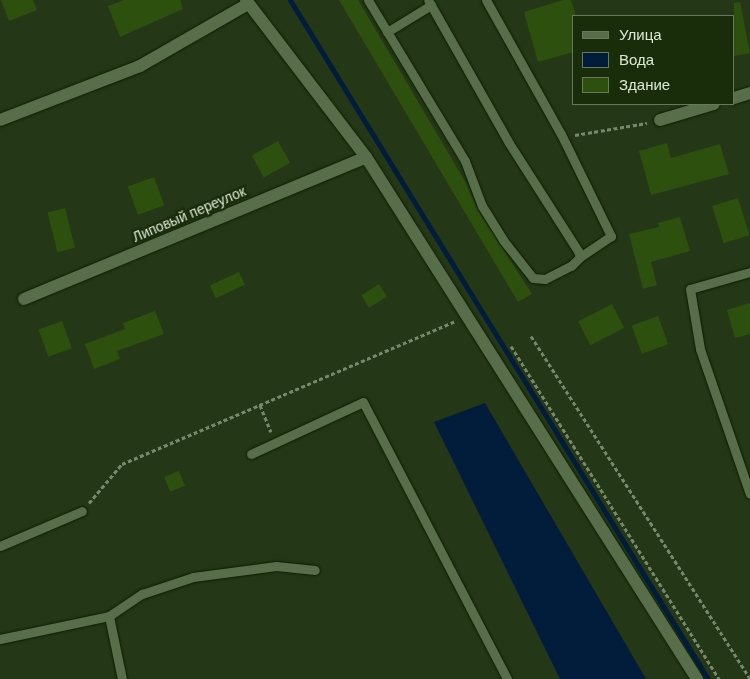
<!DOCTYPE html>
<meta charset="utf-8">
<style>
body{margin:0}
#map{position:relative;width:750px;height:679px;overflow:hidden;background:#243716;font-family:Helvetica,sans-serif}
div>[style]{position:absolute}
.water>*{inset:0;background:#021d3b}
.stream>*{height:5px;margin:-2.5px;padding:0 2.5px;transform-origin:2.5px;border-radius:2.5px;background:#021d3b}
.building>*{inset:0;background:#2e500f;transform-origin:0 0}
.path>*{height:3px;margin-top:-1.5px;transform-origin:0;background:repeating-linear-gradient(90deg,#77886c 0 4px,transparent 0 6.5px)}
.roads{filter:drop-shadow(0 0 1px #0c1e00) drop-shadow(0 0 1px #0c1e00)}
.lane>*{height:9px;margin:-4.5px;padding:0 4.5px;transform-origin:4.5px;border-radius:4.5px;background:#586d4a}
.street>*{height:12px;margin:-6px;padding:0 6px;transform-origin:6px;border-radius:6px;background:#586d4a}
span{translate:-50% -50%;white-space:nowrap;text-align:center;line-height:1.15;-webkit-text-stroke:5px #1a2d0b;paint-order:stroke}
.street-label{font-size:14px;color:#dce9d5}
.legend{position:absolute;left:572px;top:15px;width:162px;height:90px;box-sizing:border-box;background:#1a2d0b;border:1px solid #68785c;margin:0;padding:6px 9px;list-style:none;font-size:15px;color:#dce9d5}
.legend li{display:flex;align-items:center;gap:10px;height:25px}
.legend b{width:25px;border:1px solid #68785c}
</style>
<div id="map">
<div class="water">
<i style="clip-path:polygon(485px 403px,646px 679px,560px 679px,434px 422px)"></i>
</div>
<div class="stream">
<i style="left:290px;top:0;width:797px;rotate:58.38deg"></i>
</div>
<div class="building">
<i style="clip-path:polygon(1px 0,33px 0,37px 10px,9px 21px)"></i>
<i style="clip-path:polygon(124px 0,180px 0,183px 9px,120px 37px,108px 6px)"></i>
<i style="clip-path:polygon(339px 0,358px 0,466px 183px,477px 209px,532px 294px,518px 302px)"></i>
<i style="clip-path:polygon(563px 0,571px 0,576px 16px,574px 52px,538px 62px,524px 12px)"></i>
<i style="clip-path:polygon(740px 2px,750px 53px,734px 56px,734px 3px)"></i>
<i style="left:278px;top:141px;width:25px;height:30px;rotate:61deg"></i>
<i style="clip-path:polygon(667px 143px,671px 158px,720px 144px,729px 174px,651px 195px,639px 151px)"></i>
<i style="left:154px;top:177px;width:30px;height:28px;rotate:70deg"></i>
<i style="left:738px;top:198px;width:39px;height:27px;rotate:73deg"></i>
<i style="left:65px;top:208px;width:41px;height:18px;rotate:76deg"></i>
<i style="clip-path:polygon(680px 217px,690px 251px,651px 262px,657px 285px,643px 289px,629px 234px,659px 227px,658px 223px)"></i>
<i style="left:239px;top:272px;width:14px;height:32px;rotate:65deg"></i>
<i style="left:379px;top:284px;width:15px;height:21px;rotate:58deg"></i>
<i style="clip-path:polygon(750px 303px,750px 334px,735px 338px,727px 310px)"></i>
<i style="left:612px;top:304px;width:27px;height:38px;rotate:63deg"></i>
<i style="clip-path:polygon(155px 311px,164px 334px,117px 351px,120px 359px,94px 369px,85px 344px,125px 329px,123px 323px)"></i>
<i style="left:658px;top:316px;width:30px;height:28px;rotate:70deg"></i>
<i style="left:62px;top:321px;width:29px;height:25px;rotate:70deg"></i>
<i style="left:179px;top:471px;width:16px;height:16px;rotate:68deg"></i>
</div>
<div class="path">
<i style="left:575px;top:135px;width:73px;rotate:-9.5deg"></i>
<i style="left:531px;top:336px;width:407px;rotate:57.4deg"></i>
<i style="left:511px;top:346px;width:393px;rotate:58deg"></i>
<i style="left:260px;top:405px;width:29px;rotate:68deg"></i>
<i style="left:89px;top:503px;width:51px;rotate:-49.8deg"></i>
<i style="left:122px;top:464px;width:362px;rotate:-23.2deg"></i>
</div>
<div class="roads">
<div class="lane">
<i style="left:368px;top:0;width:188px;rotate:58.9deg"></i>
<i style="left:465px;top:161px;width:48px;rotate:69.3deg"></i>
<i style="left:482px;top:206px;width:40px;rotate:58deg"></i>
<i style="left:503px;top:240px;width:48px;rotate:51.7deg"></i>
<i style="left:533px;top:278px;width:12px;rotate:5deg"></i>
<i style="left:545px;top:279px;width:29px;rotate:-27deg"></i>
<i style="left:571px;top:266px;width:13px;rotate:-45deg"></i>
<i style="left:580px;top:257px;width:6px;rotate:-108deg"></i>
<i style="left:578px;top:251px;width:128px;rotate:-122.6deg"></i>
<i style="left:509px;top:143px;width:164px;rotate:-119.5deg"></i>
<i style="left:486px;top:0;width:154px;rotate:60.8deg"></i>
<i style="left:561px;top:134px;width:114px;rotate:63.9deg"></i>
<i style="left:611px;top:236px;width:37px;rotate:146deg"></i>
<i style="left:387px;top:32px;width:52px;rotate:-31.5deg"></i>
<i style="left:750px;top:272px;width:62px;rotate:164.2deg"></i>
<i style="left:690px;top:289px;width:61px;rotate:80.5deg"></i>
<i style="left:700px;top:349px;width:153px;rotate:71deg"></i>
<i style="left:251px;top:454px;width:123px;rotate:-24.9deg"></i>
<i style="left:363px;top:402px;width:312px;rotate:62.5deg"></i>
<i style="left:0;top:546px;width:89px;rotate:-23.1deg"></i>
<i style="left:0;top:639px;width:111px;rotate:-11.9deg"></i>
<i style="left:122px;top:679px;width:64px;rotate:-101.7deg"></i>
<i style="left:109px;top:616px;width:40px;rotate:-34deg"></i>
<i style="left:142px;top:594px;width:54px;rotate:-18.4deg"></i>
<i style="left:193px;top:577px;width:84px;rotate:-7.5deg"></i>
<i style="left:276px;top:566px;width:39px;rotate:6deg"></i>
</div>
<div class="street">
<i style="left:246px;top:0;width:198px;rotate:52.6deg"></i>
<i style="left:366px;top:157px;width:618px;rotate:57.62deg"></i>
<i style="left:734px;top:98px;width:17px;rotate:-17deg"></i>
<i style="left:0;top:120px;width:150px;rotate:-21.1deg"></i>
<i style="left:140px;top:66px;width:125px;rotate:-29.9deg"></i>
<i style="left:660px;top:120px;width:56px;rotate:-16.5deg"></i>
<i style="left:24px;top:299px;width:370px;rotate:-22.5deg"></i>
</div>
</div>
<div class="street-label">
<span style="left:189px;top:214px;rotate:-23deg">Липовый переулок</span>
</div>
<ul class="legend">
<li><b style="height:6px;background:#586d4a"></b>Улица</li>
<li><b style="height:14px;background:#021d3b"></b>Вода</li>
<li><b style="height:14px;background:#2e500f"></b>Здание</li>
</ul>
</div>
